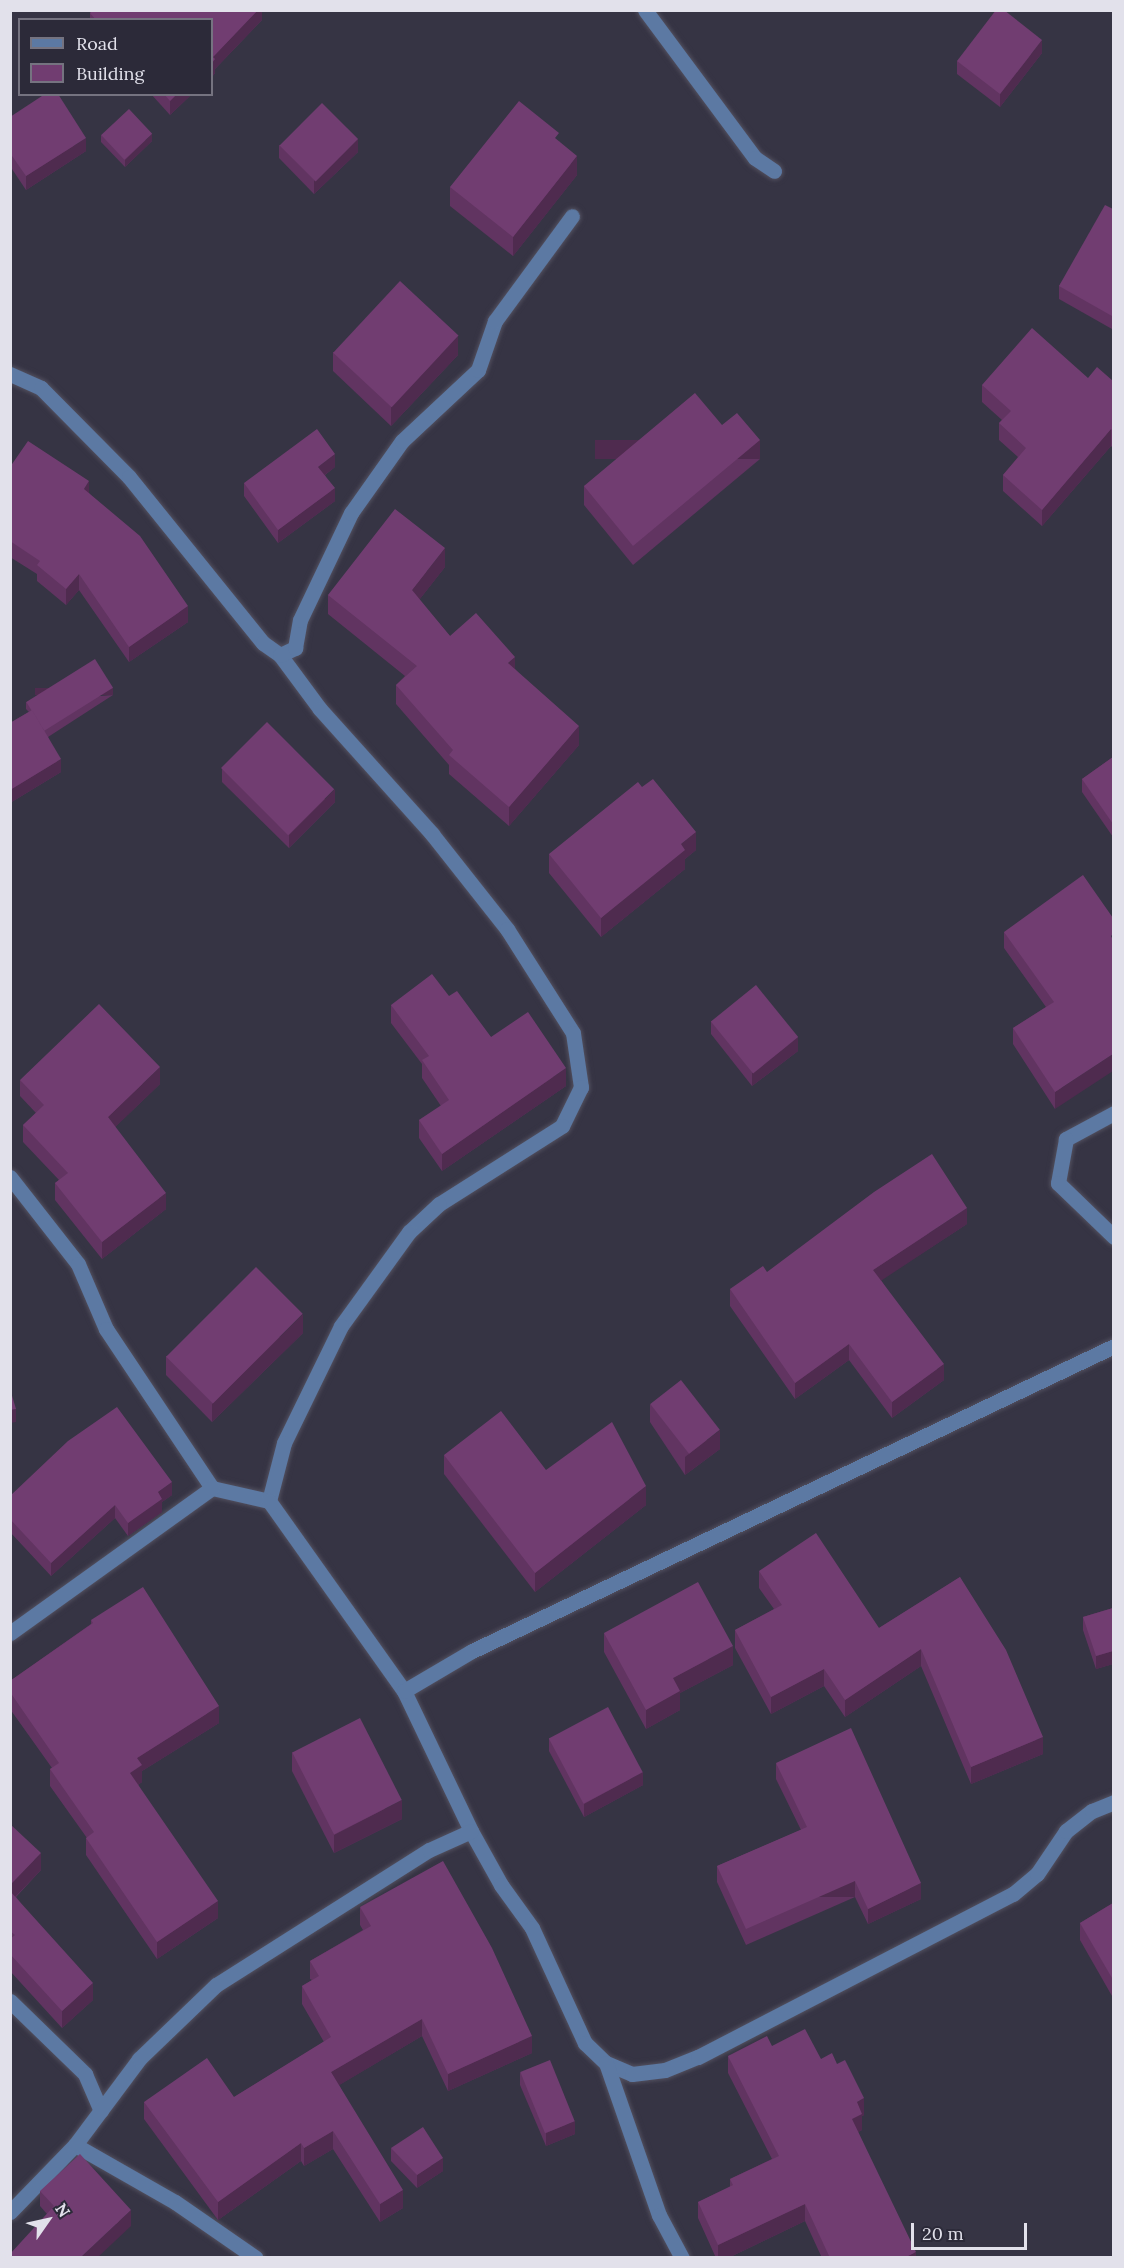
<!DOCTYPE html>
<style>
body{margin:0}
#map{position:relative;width:1124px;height:2268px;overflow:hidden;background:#363444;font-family:Lora,serif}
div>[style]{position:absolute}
.roads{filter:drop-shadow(0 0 2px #52505f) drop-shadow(0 0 2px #52505f)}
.minor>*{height:15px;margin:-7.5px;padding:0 7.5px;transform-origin:7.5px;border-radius:7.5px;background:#5c79a3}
.wall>*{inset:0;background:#613461}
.shaded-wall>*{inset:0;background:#4f2b4f;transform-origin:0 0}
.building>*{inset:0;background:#713d71;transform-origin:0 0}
span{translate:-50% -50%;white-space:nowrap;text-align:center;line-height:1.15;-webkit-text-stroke:4.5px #2c2a39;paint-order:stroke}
.frame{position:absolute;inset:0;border:12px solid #e2e1eb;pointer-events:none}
.legend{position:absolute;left:18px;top:18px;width:195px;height:78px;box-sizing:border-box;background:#2c2a39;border:2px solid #757380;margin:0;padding:8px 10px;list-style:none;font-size:18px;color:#e2e1eb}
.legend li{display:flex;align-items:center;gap:12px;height:30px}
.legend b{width:30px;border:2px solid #757380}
.north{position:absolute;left:18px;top:2190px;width:60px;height:60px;-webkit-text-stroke:4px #2c2a39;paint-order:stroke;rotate:56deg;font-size:16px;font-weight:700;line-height:24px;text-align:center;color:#e2e1eb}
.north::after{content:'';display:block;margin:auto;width:21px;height:27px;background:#e2e1eb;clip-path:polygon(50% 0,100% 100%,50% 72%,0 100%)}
.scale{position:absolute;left:911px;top:2223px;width:116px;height:27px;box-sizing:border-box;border:3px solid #e2e1eb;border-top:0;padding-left:8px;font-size:18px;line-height:21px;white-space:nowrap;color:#e2e1eb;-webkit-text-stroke:4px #2c2a39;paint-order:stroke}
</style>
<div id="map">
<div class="roads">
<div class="minor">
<i style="left:645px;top:10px;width:184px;rotate:53.4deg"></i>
<i style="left:755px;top:158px;width:23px;rotate:34deg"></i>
<i style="left:10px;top:374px;width:34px;rotate:24deg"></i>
<i style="left:41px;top:388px;width:125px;rotate:45.3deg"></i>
<i style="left:129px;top:477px;width:213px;rotate:51.1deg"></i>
<i style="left:263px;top:643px;width:21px;rotate:35deg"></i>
<i style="left:280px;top:655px;width:67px;rotate:53.5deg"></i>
<i style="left:320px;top:709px;width:168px;rotate:48.1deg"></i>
<i style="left:432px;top:834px;width:121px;rotate:51.7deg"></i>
<i style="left:507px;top:929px;width:123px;rotate:57.6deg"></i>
<i style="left:573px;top:1033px;width:55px;rotate:81.6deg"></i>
<i style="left:581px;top:1087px;width:43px;rotate:116deg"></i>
<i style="left:562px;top:1126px;width:146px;rotate:147.6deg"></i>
<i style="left:439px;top:1204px;width:41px;rotate:137deg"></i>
<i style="left:409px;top:1232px;width:116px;rotate:125.9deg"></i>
<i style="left:341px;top:1326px;width:130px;rotate:116deg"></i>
<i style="left:284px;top:1443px;width:60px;rotate:104.5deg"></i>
<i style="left:280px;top:655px;width:17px;rotate:-25deg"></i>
<i style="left:295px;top:648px;width:28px;rotate:-80deg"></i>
<i style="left:300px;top:620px;width:119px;rotate:-64.5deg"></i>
<i style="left:351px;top:513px;width:88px;rotate:-54.7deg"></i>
<i style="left:402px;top:441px;width:104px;rotate:-43.1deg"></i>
<i style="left:478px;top:370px;width:52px;rotate:-70.9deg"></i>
<i style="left:495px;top:321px;width:130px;rotate:-53.7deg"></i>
<i style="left:1114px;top:1113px;width:55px;rotate:151.6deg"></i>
<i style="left:1066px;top:1139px;width:45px;rotate:100.3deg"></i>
<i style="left:1058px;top:1183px;width:78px;rotate:44deg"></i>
<i style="left:10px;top:1177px;width:110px;rotate:52deg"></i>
<i style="left:78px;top:1264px;width:71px;rotate:66.7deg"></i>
<i style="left:106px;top:1329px;width:191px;rotate:56.3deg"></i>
<i style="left:212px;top:1488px;width:58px;rotate:12.8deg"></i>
<i style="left:269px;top:1501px;width:233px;rotate:54.6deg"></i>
<i style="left:404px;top:1691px;width:155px;rotate:64.4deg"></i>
<i style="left:471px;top:1831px;width:62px;rotate:60.9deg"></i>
<i style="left:501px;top:1885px;width:53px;rotate:54.2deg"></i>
<i style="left:532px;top:1928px;width:127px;rotate:65.3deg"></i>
<i style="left:585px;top:2043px;width:29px;rotate:44deg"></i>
<i style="left:606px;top:2063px;width:28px;rotate:23deg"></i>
<i style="left:632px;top:2074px;width:33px;rotate:-7deg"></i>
<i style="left:665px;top:2070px;width:35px;rotate:-22deg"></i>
<i style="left:698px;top:2057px;width:355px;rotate:-27.4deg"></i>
<i style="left:1013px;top:1894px;width:31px;rotate:-40deg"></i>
<i style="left:1037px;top:1874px;width:52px;rotate:-56deg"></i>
<i style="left:1066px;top:1831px;width:33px;rotate:-38deg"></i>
<i style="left:1092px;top:1811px;width:24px;rotate:-22deg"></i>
<i style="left:10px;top:1633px;width:249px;rotate:-35.7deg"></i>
<i style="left:404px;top:1691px;width:79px;rotate:-30.5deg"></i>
<i style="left:472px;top:1651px;width:711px;rotate:-25.41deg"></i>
<i style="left:10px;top:2001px;width:105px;rotate:44.2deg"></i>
<i style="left:85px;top:2074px;width:40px;rotate:66.6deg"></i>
<i style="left:606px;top:2063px;width:161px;rotate:70.8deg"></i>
<i style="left:659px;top:2215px;width:49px;rotate:61.9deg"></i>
<i style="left:75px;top:2145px;width:115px;rotate:29.7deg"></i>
<i style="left:175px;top:2202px;width:98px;rotate:34.7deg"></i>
<i style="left:10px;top:2212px;width:93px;rotate:-45.9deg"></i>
<i style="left:75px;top:2145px;width:107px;rotate:-53.3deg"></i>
<i style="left:139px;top:2059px;width:107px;rotate:-43.9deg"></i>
<i style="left:216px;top:1985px;width:252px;rotate:-32.4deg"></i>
<i style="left:429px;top:1850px;width:46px;rotate:-24.3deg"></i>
</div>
</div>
<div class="wall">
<i style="clip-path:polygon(262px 10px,262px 20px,215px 69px,215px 73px,212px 77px,212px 20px,90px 20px,90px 13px)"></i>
<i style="clip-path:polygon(1042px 53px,1000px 107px,957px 74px,957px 61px)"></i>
<i style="clip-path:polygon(151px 94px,192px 94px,170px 115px)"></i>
<i style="clip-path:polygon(10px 117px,86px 151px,26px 190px,10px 166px)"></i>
<i style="clip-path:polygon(101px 135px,152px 141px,125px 167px,101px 142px)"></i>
<i style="clip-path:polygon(559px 141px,577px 175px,513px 256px,450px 206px,450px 187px)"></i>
<i style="clip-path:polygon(279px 145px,358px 152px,314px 194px,279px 158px)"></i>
<i style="clip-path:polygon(1113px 209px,1112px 329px,1059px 299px,1059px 286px)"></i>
<i style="clip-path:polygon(333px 352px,458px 355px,391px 426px,333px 371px)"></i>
<i style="clip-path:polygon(1088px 378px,1113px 381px,1113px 448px,1111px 446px,1042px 526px,1003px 491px,1003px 475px,1018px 457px,999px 440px,999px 423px,1002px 420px,982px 402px,982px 385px)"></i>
<i style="clip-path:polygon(722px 425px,760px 459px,633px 565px,584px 505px,584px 486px)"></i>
<i style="clip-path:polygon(10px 467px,89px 493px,188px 622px,129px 662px,79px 590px,66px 605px,37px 581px,37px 574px,10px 557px)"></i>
<i style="clip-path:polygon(335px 467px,325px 475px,335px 501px,278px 543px,244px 496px,244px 483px)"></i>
<i style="clip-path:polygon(445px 567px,419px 600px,450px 636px,515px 669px,579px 745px,509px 826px,449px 774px,449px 765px,396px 704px,396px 685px,405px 676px,328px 614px,328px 595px)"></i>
<i style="clip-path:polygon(113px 695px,48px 737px,61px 772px,10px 803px,10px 723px,29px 712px,26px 709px,26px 702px)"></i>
<i style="clip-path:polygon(1113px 757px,1113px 837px,1082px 792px,1082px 779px)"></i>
<i style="clip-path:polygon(222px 769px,335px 802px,289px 848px,222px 782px)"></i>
<i style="clip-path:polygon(696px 850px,685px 859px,685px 869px,601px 937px,549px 873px,549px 854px)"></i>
<i style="clip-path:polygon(1113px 918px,1055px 1109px,1013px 1044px,1013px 1028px,1046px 1007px,1004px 948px,1004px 932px)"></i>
<i style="clip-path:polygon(449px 996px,491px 1037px,566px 1086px,442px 1171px,419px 1138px,419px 1120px,441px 1106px,422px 1078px,422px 1064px,391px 1023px,391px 1005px)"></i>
<i style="clip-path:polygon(711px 1021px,798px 1051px,752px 1086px,711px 1034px)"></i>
<i style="clip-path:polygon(20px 1080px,160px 1084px,115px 1127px,166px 1209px,102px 1259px,55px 1200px,55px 1183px,59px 1180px,23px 1142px,23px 1125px,36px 1113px,20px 1096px)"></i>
<i style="clip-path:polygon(967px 1224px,881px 1280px,944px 1380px,892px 1418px,849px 1360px,795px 1399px,730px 1306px,730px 1289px,767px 1272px)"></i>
<i style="clip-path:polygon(303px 1333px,212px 1422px,166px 1375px,166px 1356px)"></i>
<i style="clip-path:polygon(650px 1404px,720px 1449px,685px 1475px,650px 1422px)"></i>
<i style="clip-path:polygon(444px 1455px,546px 1470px,646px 1505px,535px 1592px,444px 1474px)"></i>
<i style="clip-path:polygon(172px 1495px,162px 1502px,162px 1512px,128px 1536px,115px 1518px,51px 1576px,10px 1532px,10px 1496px)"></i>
<i style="clip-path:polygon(759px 1571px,879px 1628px,960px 1577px,1043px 1754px,971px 1784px,921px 1666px,845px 1717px,824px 1686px,771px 1714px,735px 1648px,735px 1630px,774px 1609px,759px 1588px)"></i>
<i style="clip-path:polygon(1113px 1608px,1113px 1664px,1096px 1669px,1083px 1630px,1083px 1617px)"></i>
<i style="clip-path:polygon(91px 1620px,219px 1723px,142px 1771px,142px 1782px,138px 1785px,218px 1918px,157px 1959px,86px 1855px,86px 1838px,87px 1838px,50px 1786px,50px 1769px,52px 1768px,10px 1709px,10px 1681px,91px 1624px)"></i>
<i style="clip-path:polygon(604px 1633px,733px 1665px,680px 1693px,680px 1710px,646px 1729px,604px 1652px)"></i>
<i style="clip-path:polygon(549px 1738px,643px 1785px,584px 1817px,549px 1751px)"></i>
<i style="clip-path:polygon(292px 1752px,402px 1819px,334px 1853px,292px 1771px)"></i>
<i style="clip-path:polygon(776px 1763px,921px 1899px,868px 1924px,855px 1897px,746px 1945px,717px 1882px,717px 1866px,801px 1830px,776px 1779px)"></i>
<i style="clip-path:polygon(10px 1824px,41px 1870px,16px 1897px,93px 2000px,62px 2028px,10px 1971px)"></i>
<i style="clip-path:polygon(1113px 1903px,1112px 1996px,1080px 1940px,1080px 1923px)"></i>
<i style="clip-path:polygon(360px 1907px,532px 2053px,448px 2091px,422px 2036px,339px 2085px,403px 2208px,380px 2222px,333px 2149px,304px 2166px,301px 2161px,218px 2220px,144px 2119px,144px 2102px,234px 2097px,324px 2042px,302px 2004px,302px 1986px,312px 1980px,310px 1979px,310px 1961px,363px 1930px,360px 1925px)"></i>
<i style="clip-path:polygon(772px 2046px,821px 2059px,837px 2064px,864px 2115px,862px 2116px,862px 2130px,858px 2132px,916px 2258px,822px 2258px,805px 2221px,728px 2258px,716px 2258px,698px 2218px,698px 2202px,730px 2187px,730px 2179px,772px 2159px,728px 2073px,728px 2056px)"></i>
<i style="clip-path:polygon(520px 2072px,575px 2134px,546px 2146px,520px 2085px)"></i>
<i style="clip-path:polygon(391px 2148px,443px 2171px,417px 2188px,391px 2161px)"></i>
<i style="clip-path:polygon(40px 2191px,131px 2226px,47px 2214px,40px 2206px)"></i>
</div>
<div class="shaded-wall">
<i style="clip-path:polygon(258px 10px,262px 10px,262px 20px,215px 69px,215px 73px,212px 77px,212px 63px,213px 57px)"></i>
<i style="clip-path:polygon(1042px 40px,1042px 53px,1000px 107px,1000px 94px)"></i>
<i style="clip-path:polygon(177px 94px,192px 94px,170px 115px,170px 101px)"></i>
<i style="clip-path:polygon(152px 134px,152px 141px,125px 167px,125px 160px)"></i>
<i style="clip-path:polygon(86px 138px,86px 151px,26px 190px,26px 176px)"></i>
<i style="clip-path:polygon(358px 139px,358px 152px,314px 194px,314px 181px)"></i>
<i style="clip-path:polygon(577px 156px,577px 175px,513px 256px,513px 237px)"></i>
<i style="clip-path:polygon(1113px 315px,1113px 328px,1112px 329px,1112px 316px)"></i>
<i style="clip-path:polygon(458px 336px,458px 355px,391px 426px,391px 407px)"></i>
<i style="clip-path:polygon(1111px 429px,1111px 446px,1042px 526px,1042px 510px)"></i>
<i style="left:760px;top:440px;width:19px;height:165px;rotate:90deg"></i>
<i style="clip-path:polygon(335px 454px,335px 467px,318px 480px,318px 467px)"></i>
<i style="clip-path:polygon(89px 481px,89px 496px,84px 489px)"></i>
<i style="clip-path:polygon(335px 488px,335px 501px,278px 543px,278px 530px)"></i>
<i style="clip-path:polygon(445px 548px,445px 567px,412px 609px,412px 590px)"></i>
<i style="clip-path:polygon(79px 574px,79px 590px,66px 605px,66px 589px)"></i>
<i style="clip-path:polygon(188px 606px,188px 622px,129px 662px,129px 647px)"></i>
<i style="clip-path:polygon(515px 657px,515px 675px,508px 663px)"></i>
<i style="left:113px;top:688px;width:7px;height:78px;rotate:90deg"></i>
<i style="clip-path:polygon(579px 726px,579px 745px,509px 826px,509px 807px)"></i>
<i style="clip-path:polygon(61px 759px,61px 772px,10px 803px,10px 790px)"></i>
<i style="clip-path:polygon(335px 789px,335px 802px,289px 848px,289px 835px)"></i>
<i style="clip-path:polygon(696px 832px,696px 850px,685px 859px,685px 869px,601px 937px,601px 918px,681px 844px)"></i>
<i style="clip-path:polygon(798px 1037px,798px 1051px,752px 1086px,752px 1073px)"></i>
<i style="clip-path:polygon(1113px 1054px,1113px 1071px,1055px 1109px,1055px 1092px)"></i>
<i style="clip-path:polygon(160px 1067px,160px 1084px,108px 1134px,108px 1117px)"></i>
<i style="clip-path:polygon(566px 1068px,566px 1086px,442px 1171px,442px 1154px)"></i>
<i style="clip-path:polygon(166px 1193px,166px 1209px,102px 1259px,102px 1242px)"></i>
<i style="clip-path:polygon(967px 1208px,967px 1224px,873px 1286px,873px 1270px)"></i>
<i style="clip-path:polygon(303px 1314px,303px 1333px,212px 1422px,212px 1404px)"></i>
<i style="clip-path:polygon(849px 1344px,849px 1360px,795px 1399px,795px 1383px)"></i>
<i style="clip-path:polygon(944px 1364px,944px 1380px,892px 1418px,892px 1402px)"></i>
<i style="clip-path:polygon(16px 1409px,16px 1422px,10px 1423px,10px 1410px)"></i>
<i style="clip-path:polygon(720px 1430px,720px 1449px,685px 1475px,685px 1457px)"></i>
<i style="clip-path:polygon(172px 1482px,172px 1495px,162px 1502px,162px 1512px,128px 1536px,128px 1523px,158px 1492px)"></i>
<i style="clip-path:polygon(646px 1486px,646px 1505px,535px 1592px,535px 1573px)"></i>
<i style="clip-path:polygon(115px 1505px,115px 1518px,51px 1576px,51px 1563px)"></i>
<i style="clip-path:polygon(733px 1646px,733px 1665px,680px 1693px,680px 1710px,646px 1729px,646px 1710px,673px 1678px)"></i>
<i style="clip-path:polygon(921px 1649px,921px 1666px,845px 1717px,845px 1700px)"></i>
<i style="clip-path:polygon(1113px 1651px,1113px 1664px,1096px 1669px,1096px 1656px)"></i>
<i style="clip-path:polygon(824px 1669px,824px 1686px,771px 1714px,771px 1697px)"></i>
<i style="clip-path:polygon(219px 1706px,219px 1723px,142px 1771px,142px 1782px,130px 1790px,130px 1773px,137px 1758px)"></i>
<i style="clip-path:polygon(1043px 1737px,1043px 1754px,971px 1784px,971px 1767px)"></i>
<i style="clip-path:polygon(643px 1772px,643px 1785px,584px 1817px,584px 1804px)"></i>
<i style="clip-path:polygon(402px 1800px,402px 1819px,334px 1853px,334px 1835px)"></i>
<i style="clip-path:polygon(41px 1853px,41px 1870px,10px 1902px,10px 1885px)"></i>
<i style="left:855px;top:1881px;width:16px;height:119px;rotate:90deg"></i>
<i style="clip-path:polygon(921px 1883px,921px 1899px,868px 1924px,868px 1909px)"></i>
<i style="clip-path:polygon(218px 1901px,218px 1918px,157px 1959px,157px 1942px)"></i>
<i style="left:1112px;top:1978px;width:1px;height:18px"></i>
<i style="clip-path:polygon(93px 1983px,93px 2000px,62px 2028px,62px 2011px)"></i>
<i style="clip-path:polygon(422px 2019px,422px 2036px,331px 2090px,331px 2072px)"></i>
<i style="clip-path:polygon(532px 2036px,532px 2053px,448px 2091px,448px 2074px)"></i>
<i style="clip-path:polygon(864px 2098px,864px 2115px,862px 2116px,862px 2130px,852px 2135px,852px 2119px,857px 2102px)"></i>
<i style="clip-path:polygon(575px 2121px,575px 2134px,546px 2146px,546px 2133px)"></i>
<i style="clip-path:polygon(333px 2131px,333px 2149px,304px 2166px,304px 2148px)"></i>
<i style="clip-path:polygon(301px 2143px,301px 2161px,218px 2220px,218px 2202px)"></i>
<i style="clip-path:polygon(443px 2158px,443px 2171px,417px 2188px,417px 2175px)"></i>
<i style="clip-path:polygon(403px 2190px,403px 2208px,380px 2222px,380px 2204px)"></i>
<i style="clip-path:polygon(805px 2204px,805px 2221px,728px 2258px,718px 2258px,718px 2245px)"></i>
<i style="clip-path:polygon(131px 2210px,131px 2226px,97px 2258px,80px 2258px)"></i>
<i style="clip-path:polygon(916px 2252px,916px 2258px,904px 2258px)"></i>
</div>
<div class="building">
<i style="clip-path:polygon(92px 10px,258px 10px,213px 57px,215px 59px,212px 63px,212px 20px,96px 20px,90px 13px)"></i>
<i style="clip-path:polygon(996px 10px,1004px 10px,1042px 40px,1000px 94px,957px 61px)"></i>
<i style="clip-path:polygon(45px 94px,58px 94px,86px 138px,26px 176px,10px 153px,10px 117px)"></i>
<i style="clip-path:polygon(164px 94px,177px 94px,170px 101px)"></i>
<i style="clip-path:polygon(519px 101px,559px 133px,555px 138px,577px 156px,513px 237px,450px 187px)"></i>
<i style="left:322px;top:103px;width:51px;height:60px;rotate:45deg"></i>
<i style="left:129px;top:109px;width:34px;height:38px;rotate:47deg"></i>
<i style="clip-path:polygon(1105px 205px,1113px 209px,1113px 315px,1112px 316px,1059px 286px)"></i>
<i style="left:400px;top:281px;width:80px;height:98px;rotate:43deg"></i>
<i style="clip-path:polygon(1032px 328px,1088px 378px,1097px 367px,1113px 381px,1113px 431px,1111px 429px,1042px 510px,1003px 475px,1026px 448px,999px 423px,1011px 411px,982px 385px)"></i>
<i style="clip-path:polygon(695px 393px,722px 425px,737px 413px,760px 440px,633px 546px,584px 486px)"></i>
<i style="clip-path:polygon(317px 429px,335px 454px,318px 467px,335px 488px,278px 530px,244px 483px)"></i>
<i style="clip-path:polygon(28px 441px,89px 481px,84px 489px,140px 536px,188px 606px,129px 647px,79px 574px,66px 589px,37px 565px,40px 561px,10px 541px,10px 467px)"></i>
<i style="clip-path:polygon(395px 509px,445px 548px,412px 590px,450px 636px,476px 613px,515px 657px,508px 663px,579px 726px,509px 807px,449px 755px,453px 750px,396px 685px,417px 666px,328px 595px)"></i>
<i style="left:95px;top:659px;width:34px;height:81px;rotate:58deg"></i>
<i style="clip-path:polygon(32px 710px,61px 759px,10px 790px,10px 723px)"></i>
<i style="left:267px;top:722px;width:95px;height:65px;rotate:45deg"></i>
<i style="clip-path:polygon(1113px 757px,1113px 824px,1082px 779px)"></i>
<i style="clip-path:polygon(653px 779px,696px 832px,681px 844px,685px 850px,601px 918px,549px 854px,638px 782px,642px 787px)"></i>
<i style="clip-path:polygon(1083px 875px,1113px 918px,1113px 934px,1111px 936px,1113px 940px,1113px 1054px,1055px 1092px,1013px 1028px,1054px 1002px,1004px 932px)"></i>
<i style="clip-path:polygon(432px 974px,449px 996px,457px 991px,491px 1037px,528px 1012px,566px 1068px,442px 1154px,419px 1120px,449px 1100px,422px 1060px,429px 1056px,391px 1005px)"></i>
<i style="left:756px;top:985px;width:67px;height:58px;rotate:51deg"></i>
<i style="clip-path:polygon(99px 1004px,160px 1067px,108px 1117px,166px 1193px,102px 1242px,55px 1183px,68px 1173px,23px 1125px,44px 1105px,20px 1080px)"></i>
<i style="clip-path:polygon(932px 1154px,967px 1208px,873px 1270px,944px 1364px,892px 1402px,849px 1344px,795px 1383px,730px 1289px,763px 1266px,767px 1272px,874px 1192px)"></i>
<i style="left:256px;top:1267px;width:66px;height:127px;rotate:45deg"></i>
<i style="left:681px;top:1380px;width:63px;height:39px;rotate:52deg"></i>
<i style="clip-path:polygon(10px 1389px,16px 1409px,10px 1410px)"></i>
<i style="clip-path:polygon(117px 1407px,172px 1482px,158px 1492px,162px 1499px,128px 1523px,115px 1505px,51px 1563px,10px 1519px,10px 1496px,68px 1441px)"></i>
<i style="clip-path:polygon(501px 1411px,546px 1470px,612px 1422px,646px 1486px,535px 1573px,444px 1455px)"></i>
<i style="clip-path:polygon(816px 1533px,879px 1628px,960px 1577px,1006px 1650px,1043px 1737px,971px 1767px,921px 1649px,845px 1700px,824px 1669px,771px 1697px,735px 1630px,782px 1605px,759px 1571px)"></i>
<i style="clip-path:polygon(698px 1582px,733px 1646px,673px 1678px,680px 1691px,646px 1710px,604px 1633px)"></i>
<i style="clip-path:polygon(143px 1587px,219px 1706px,137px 1758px,142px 1765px,130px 1773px,218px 1901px,157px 1942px,86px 1838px,94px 1832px,50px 1769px,59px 1763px,10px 1692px,10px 1681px,93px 1623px,91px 1620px)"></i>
<i style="clip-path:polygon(1113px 1608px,1113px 1651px,1096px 1656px,1083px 1617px)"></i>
<i style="left:608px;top:1707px;width:74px;height:67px;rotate:62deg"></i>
<i style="left:360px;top:1718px;width:92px;height:76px;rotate:63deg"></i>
<i style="clip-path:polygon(851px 1728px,921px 1883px,868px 1909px,855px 1881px,746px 1929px,717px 1866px,807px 1827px,776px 1763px)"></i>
<i style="clip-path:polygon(10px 1824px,41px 1853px,10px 1885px)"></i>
<i style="clip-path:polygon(443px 1861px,492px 1948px,532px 2036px,448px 2074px,422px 2019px,331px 2072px,403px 2190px,380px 2204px,333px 2131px,304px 2148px,301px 2143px,218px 2202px,144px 2102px,207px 2058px,234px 2097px,331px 2037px,302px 1986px,319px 1976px,310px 1961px,371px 1926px,360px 1907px)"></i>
<i style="clip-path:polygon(10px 1891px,93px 1983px,62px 2011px,10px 1954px,10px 1939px,15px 1935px,10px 1931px)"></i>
<i style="clip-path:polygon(1113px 1903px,1113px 1978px,1112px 1978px,1080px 1923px)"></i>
<i style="clip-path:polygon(805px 2029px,821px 2059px,832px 2053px,837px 2064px,845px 2060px,864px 2098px,857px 2102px,862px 2114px,852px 2119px,916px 2252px,904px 2258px,830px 2258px,805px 2204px,718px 2245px,698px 2202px,733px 2185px,730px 2179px,779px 2156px,728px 2056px,767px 2036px,772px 2046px)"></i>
<i style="left:550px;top:2060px;width:66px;height:32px;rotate:68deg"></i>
<i style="clip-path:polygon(423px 2127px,443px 2158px,417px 2175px,391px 2148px)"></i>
<i style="clip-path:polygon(80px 2154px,131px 2210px,80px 2258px,10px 2258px,10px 2254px,54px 2206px,40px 2191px)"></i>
</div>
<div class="frame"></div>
<ul class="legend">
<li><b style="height:8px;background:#5c79a3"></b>Road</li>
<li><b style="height:16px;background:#713d71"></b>Building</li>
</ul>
<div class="north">N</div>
<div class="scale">20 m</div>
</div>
